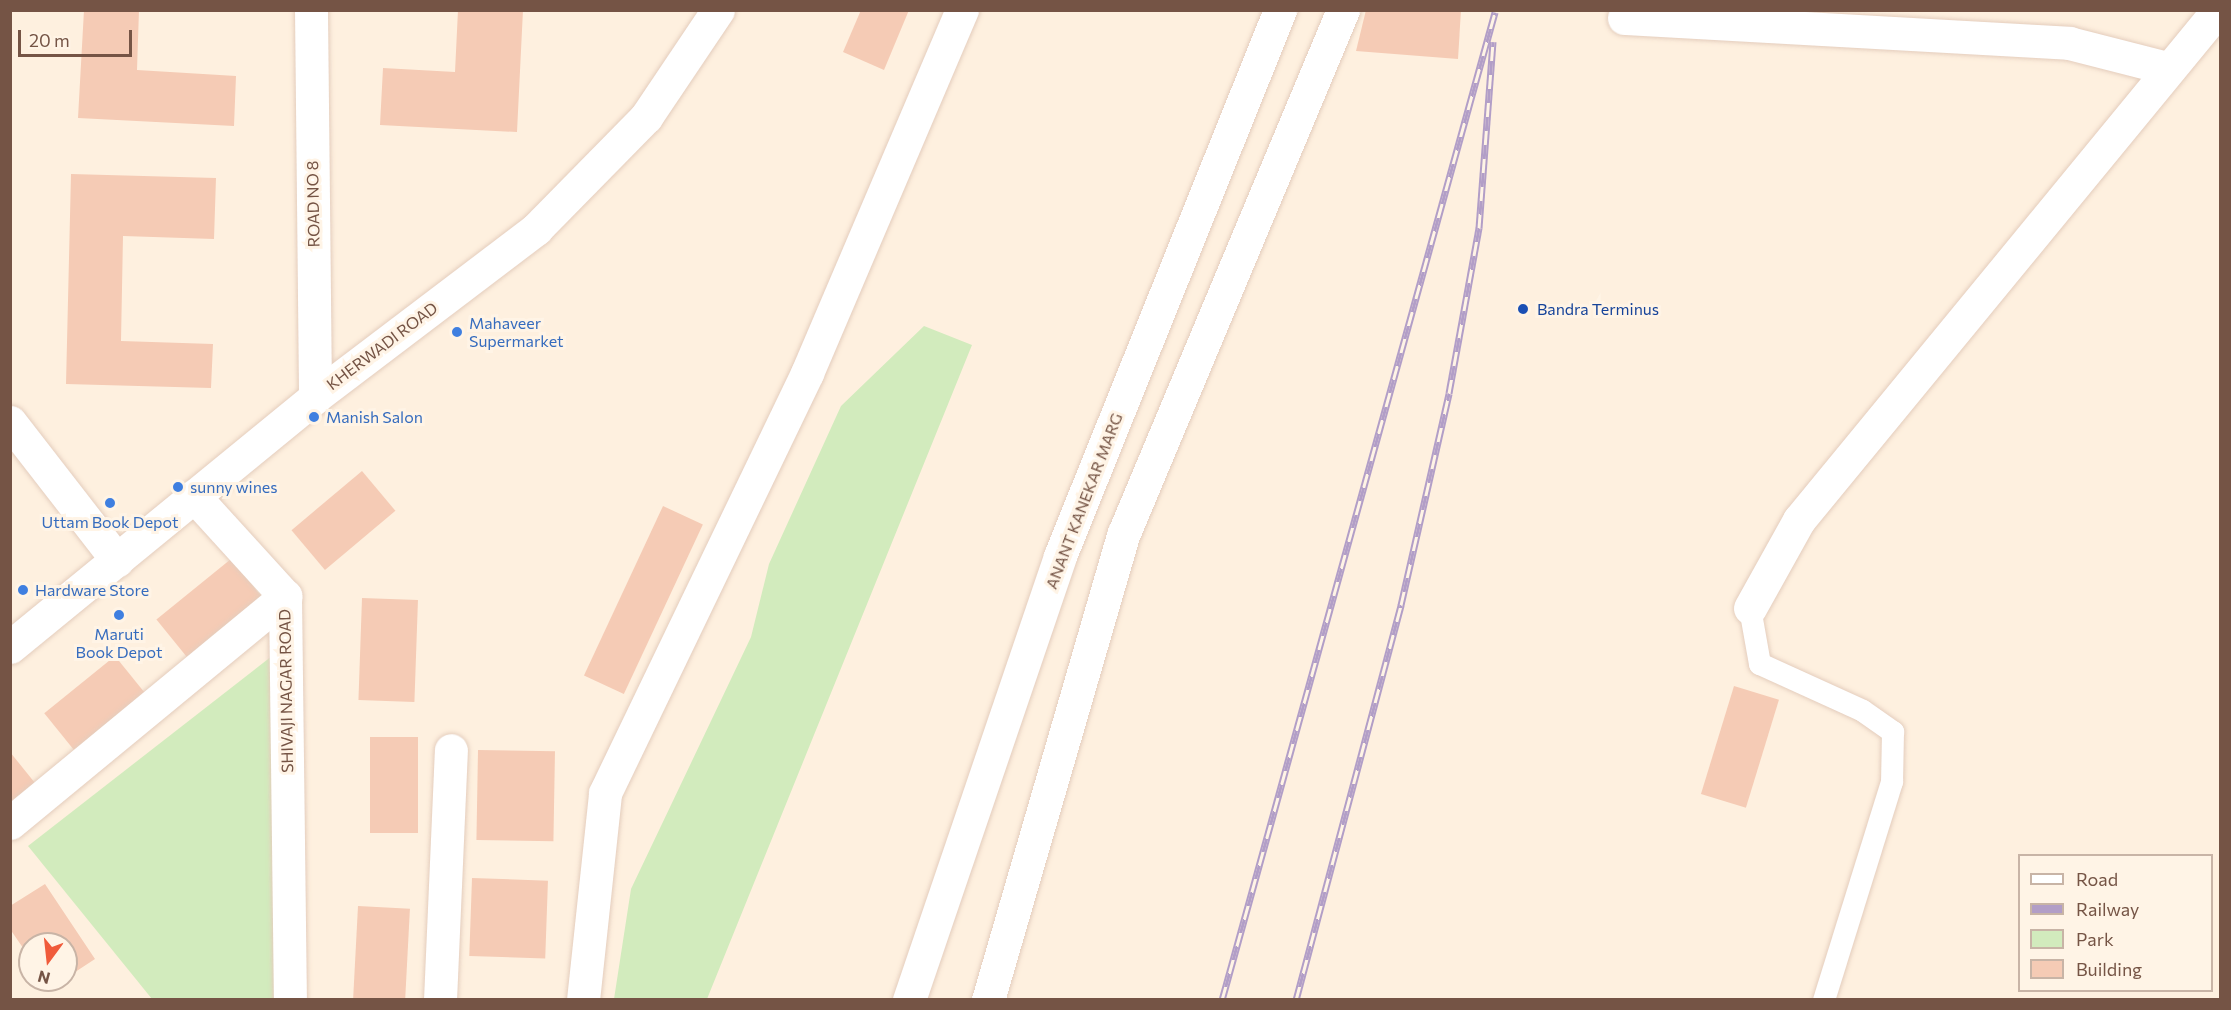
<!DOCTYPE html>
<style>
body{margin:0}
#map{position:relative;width:2231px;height:1010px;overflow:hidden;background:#fef0df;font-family:Commissioner,sans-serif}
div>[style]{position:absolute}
.green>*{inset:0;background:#d2ebbd}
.building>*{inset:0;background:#f5cbb5;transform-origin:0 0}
.roads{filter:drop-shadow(0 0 2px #e4cdbd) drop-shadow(0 0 2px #e4cdbd)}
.service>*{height:22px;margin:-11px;padding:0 11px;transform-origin:11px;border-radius:11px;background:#fff}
.minor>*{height:33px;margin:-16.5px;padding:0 16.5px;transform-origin:16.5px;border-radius:16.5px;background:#fff}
.tertiary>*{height:33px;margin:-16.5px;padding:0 16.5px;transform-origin:16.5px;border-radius:16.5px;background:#fff}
.rail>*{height:7px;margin-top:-3.5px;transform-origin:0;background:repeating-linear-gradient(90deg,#fff4e6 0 14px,#b29ec7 0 28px);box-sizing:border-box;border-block:2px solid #b29ec7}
.dots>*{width:16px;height:16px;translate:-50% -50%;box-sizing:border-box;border:3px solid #fff4e6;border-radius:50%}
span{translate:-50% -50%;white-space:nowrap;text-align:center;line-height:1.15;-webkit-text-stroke:6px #fff4e6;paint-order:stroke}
.street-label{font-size:16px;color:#755445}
.transit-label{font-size:16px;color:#164399}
.left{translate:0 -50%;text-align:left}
.shop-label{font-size:16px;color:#366cbe}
.frame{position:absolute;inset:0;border:12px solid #755445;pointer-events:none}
.legend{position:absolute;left:2018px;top:854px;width:195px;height:138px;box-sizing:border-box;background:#fff4e6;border:2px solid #c8b4a6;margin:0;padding:8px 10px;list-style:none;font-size:18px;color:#755445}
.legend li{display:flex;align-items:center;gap:12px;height:30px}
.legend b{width:30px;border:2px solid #c8b4a6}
.north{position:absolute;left:18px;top:932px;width:60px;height:60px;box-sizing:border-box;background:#fff4e6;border:2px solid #c8b4a6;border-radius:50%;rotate:195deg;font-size:16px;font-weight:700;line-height:24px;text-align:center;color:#755445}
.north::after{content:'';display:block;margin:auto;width:21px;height:27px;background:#f05b3b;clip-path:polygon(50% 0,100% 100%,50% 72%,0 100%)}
.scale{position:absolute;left:18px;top:30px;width:114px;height:27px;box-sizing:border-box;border:3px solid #755445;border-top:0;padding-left:8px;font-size:18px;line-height:21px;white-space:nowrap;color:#755445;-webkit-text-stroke:4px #fff4e6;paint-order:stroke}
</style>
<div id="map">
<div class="green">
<i style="clip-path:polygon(924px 326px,972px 345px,707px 999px,614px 999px,631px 889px,751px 637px,769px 564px,841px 406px)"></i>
<i style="clip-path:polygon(299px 635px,286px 999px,152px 999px,28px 846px)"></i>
</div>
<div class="building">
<i style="clip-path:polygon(84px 10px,139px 10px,137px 70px,236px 76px,234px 126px,78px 118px)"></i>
<i style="clip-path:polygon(458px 10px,523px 10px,517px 132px,380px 125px,383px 68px,455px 72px)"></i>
<i style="clip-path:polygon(861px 10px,909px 10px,884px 70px,843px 52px)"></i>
<i style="clip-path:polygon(1366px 10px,1461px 10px,1458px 59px,1356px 51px)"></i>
<i style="clip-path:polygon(71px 174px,216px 178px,214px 239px,123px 236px,121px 341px,213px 344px,211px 388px,66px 384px)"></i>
<i style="left:362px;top:471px;width:52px;height:92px;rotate:50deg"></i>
<i style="left:663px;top:506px;width:44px;height:187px;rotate:25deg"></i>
<i style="left:231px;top:559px;width:53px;height:96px;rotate:51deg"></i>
<i style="left:362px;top:598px;width:56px;height:102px;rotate:2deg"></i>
<i style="left:115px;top:656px;width:53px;height:91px;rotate:51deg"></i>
<i style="left:1734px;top:686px;width:47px;height:113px;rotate:17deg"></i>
<i style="left:370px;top:737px;width:48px;height:96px"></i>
<i style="left:478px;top:750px;width:77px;height:90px;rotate:1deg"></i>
<i style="clip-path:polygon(10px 752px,35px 783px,10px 802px)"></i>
<i style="left:472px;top:878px;width:76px;height:78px;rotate:2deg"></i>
<i style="clip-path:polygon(45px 884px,95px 959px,66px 978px,66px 944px,30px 944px,30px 958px,10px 929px,10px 906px)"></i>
<i style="left:358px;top:906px;width:52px;height:94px;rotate:3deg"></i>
</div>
<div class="roads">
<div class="service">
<i style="left:1750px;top:608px;width:57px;rotate:79.9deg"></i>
<i style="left:1760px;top:664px;width:113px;rotate:24.5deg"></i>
<i style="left:1863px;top:711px;width:37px;rotate:35deg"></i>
<i style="left:1893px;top:732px;width:50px;rotate:91.1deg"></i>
<i style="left:1892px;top:782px;width:228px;rotate:107.3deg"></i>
</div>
<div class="minor">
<i style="left:311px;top:10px;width:387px;rotate:89.4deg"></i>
<i style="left:1624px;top:18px;width:446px;rotate:3.2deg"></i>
<i style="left:2069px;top:43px;width:101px;rotate:14.3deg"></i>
<i style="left:10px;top:422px;width:175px;rotate:52.2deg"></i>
<i style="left:194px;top:496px;width:135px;rotate:47.7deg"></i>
<i style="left:1750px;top:608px;width:101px;rotate:-60.9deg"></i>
<i style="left:1799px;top:520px;width:660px;rotate:-50.59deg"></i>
<i style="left:10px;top:823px;width:357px;rotate:-39.5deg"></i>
<i style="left:285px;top:596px;width:404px;rotate:89.3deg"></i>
<i style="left:440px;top:1000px;width:250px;rotate:-87.5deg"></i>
<i style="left:583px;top:1000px;width:208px;rotate:-83.9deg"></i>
<i style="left:605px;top:793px;width:466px;rotate:-64.3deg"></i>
<i style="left:807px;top:373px;width:395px;rotate:-66.9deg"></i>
</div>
<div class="tertiary">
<i style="left:10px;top:647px;width:394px;rotate:-39.3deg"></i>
<i style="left:315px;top:397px;width:278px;rotate:-37.2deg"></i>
<i style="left:536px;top:229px;width:157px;rotate:-45.5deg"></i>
<i style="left:646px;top:117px;width:129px;rotate:-56.1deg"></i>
<i style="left:909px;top:1000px;width:469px;rotate:-71.2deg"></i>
<i style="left:1060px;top:556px;width:589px;rotate:-68.05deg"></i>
<i style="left:988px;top:1000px;width:486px;rotate:-73.8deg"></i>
<i style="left:1124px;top:533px;width:567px;rotate:-67.28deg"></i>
</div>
</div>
<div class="rail">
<i style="left:1222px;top:1000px;width:1025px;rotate:-74.55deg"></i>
<i style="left:1296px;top:1000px;width:409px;rotate:-75.1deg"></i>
<i style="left:1401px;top:605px;width:217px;rotate:-77.2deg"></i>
<i style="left:1449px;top:393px;width:168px;rotate:-79.7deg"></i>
<i style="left:1479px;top:228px;width:187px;rotate:-85.7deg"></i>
</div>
<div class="dots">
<i style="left:1523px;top:309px;background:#1a4fb4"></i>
<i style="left:457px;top:332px;background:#3f7fe0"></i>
<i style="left:314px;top:417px;background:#3f7fe0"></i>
<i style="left:178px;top:487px;background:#3f7fe0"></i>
<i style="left:110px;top:503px;background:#3f7fe0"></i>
<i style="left:23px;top:590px;background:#3f7fe0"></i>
<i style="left:119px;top:615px;background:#3f7fe0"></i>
</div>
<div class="street-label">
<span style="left:313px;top:204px;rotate:-91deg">ROAD NO 8</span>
<span style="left:382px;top:346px;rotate:-37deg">KHERWADI ROAD</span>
<span style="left:1084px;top:501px;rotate:-69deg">ANANT KANEKAR MARG</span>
<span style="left:286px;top:691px;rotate:-91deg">SHIVAJI NAGAR ROAD</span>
</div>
<div class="transit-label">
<span class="left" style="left:1537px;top:309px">Bandra Terminus</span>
</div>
<div class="shop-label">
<span class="left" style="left:469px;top:332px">Mahaveer<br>Supermarket</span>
<span class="left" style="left:326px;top:417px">Manish Salon</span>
<span class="left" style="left:190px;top:487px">sunny wines</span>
<span style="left:110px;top:522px">Uttam Book Depot</span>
<span class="left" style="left:35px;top:590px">Hardware Store</span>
<span style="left:119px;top:643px">Maruti<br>Book Depot</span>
</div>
<div class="frame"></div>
<ul class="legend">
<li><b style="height:8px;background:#fff"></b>Road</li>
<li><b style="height:8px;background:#b29ec7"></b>Railway</li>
<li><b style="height:16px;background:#d2ebbd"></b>Park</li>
<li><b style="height:16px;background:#f5cbb5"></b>Building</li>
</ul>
<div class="north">N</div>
<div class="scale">20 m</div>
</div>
